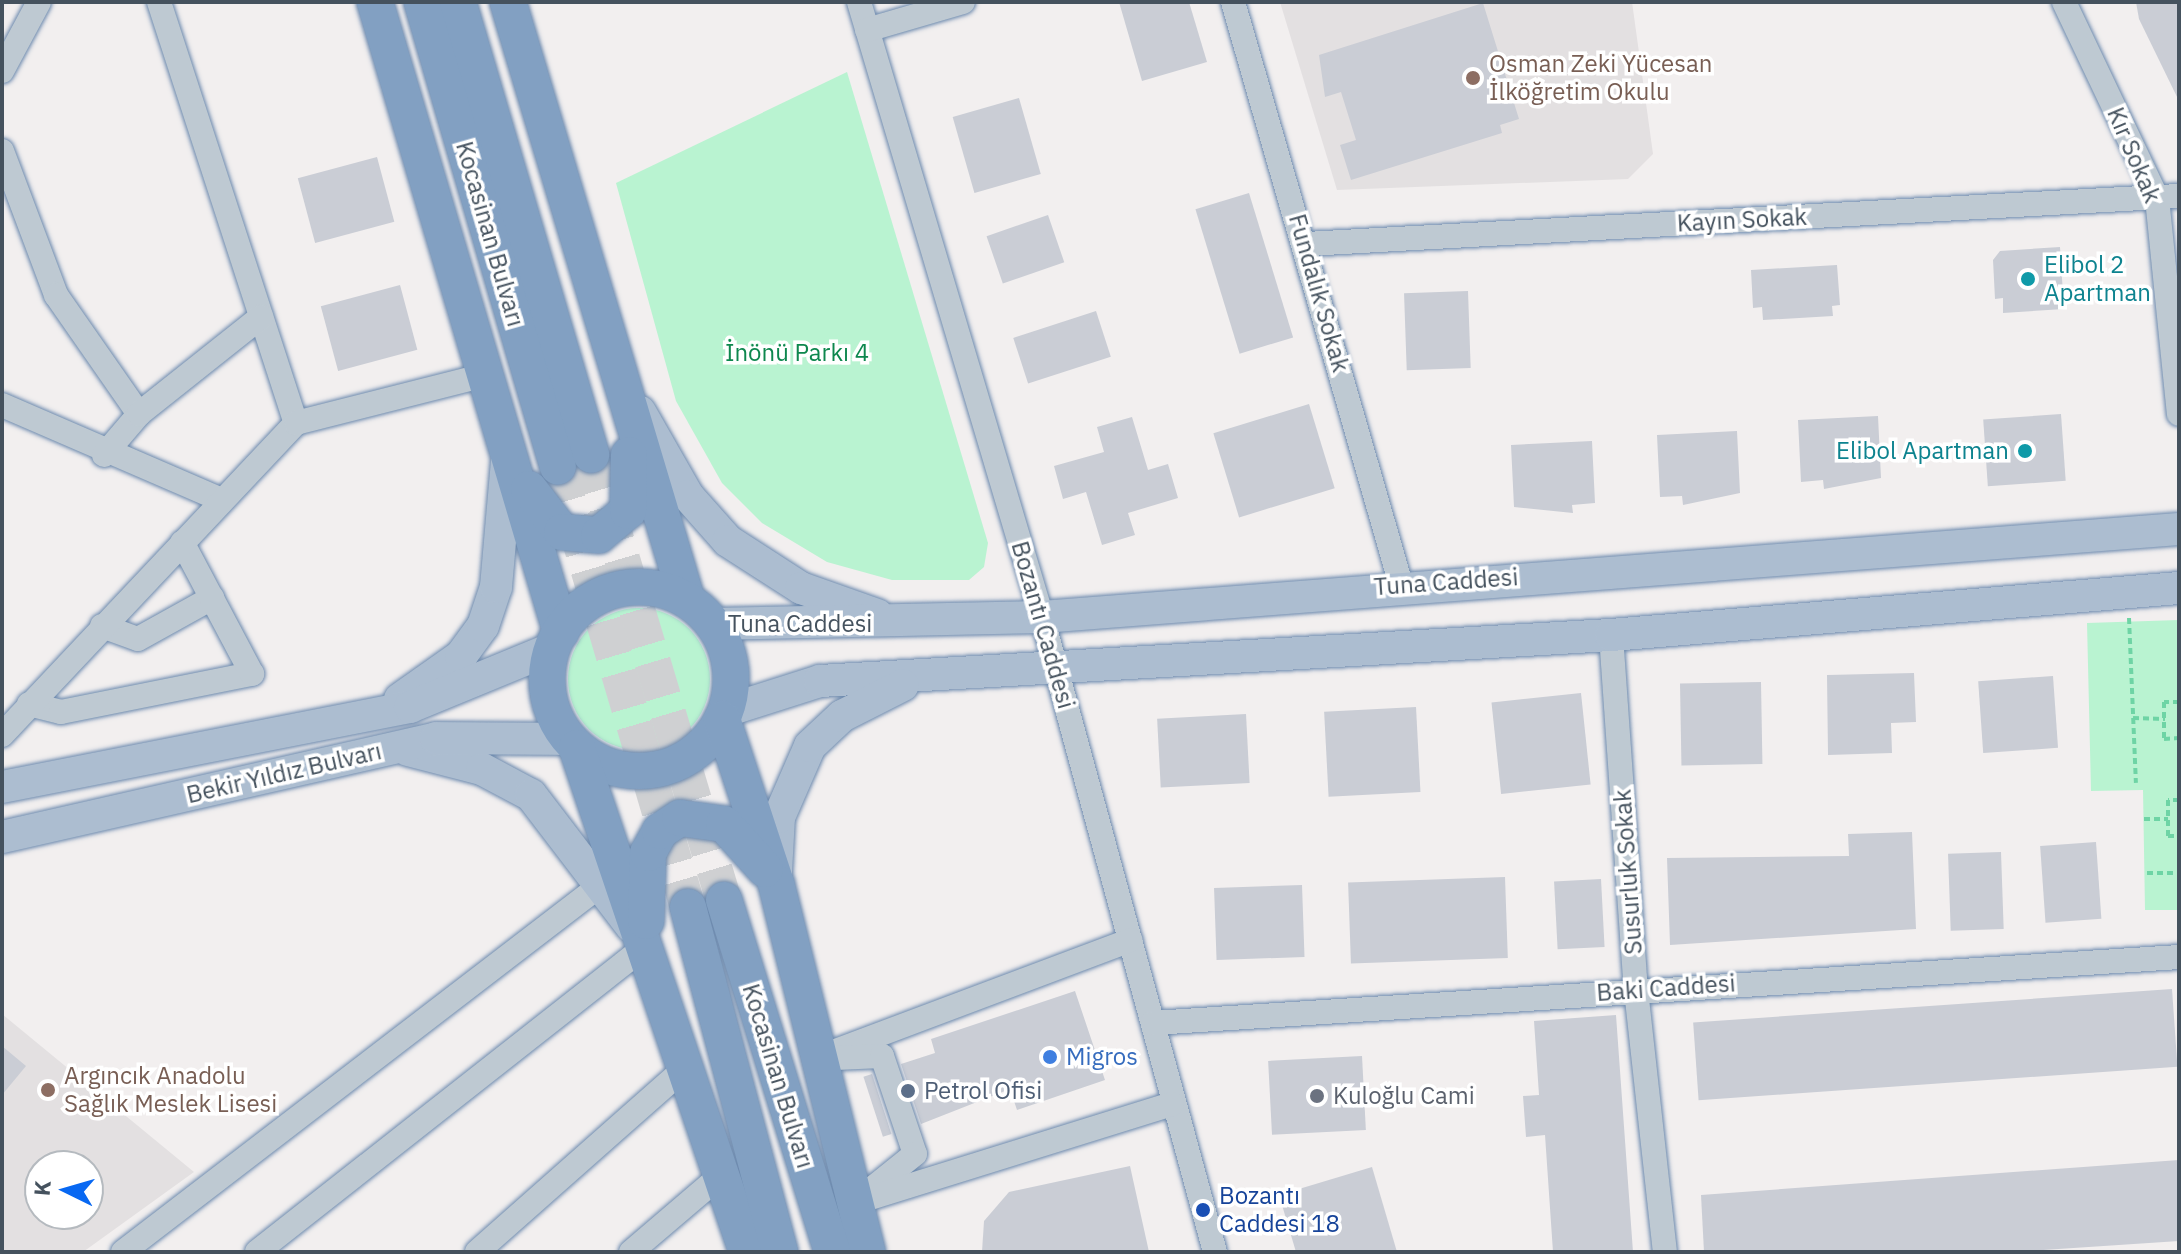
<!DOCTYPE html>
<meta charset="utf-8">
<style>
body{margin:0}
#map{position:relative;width:2181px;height:1254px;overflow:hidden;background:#f2efef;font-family:"IBM Plex Sans",sans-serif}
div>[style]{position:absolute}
.education>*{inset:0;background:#e3e0e1}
.green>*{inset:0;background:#b9f3d1}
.round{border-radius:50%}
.building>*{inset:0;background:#cacdd5;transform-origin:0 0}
.highway-tunnel>*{height:36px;margin-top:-18px;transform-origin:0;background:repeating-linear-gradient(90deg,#cfd0d2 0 36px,transparent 0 54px)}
.path>*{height:4px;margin-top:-2px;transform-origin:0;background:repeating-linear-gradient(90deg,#6ed4a5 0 6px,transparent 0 10px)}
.roads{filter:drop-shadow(0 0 2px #6d8aae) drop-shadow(0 0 2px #6d8aae)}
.minor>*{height:24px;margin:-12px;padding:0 12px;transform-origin:12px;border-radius:12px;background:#bec9d2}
.major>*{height:32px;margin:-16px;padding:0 16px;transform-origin:16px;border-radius:16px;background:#acbdd0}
.highway>*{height:36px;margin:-18px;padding:0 18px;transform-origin:18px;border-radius:18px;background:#82a0c2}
.highway>.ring{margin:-18px;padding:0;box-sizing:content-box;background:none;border:36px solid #82a0c2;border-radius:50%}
.dots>*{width:22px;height:22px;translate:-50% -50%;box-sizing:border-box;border:4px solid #fff;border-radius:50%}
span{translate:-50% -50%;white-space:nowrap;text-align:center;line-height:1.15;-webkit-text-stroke:7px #fff;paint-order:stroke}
.education-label{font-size:24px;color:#785e54}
.left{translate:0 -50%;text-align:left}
.street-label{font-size:24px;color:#45525e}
.culture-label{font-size:24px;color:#0d838f}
.right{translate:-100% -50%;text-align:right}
.park-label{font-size:24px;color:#0e874e}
.shop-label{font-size:24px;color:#366cbe}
.service-label{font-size:24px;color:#4e5e75}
.worship-label{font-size:24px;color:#5b616d}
.transit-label{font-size:24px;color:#164399}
.frame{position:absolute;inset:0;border:4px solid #45525e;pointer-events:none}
.north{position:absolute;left:24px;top:1150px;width:80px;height:80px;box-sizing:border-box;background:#fff;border:2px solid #b5babf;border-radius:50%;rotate:275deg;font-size:22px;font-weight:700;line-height:32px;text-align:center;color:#45525e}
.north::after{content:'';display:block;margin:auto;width:28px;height:36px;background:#0868f2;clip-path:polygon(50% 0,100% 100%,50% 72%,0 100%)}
</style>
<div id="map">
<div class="education">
<i style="clip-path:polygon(1280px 2px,1632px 2px,1653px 154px,1628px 179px,1337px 190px)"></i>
<i style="clip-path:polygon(evenodd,2px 1014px,194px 1172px,83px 1252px,2px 1252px,2px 1014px,40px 1166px,88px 1166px,88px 1214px,40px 1214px,40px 1166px)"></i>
</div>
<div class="green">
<i style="clip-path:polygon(847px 72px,988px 543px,984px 567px,969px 580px,892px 580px,827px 562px,762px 523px,722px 483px,676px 401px,616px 183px)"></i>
<i class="round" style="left:568px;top:608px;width:142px;height:142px"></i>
<i style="clip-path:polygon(2179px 620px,2179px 910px,2145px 910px,2143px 790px,2091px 791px,2087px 623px)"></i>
</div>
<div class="building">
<i style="clip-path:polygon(1119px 2px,1189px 2px,1207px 62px,1142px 81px)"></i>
<i style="clip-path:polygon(2136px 2px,2179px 2px,2179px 101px,2139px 19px)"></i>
<i style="clip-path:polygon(1483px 3px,1519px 119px,1500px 125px,1502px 133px,1351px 180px,1340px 145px,1356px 140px,1341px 92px,1325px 97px,1319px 55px)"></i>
<i style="left:1019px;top:98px;width:79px;height:69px;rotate:74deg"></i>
<i style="left:377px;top:157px;width:67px;height:82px;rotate:75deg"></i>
<i style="left:1249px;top:193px;width:151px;height:56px;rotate:73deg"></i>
<i style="left:1048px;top:215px;width:50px;height:65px;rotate:71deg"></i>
<i style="clip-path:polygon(2060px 247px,2064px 309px,2003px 313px,2003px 298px,1995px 299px,1993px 260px,2000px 251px)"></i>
<i style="clip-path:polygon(1837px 265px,1840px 305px,1832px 306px,1833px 316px,1763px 320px,1762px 307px,1753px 308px,1751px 270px)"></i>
<i style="left:400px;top:285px;width:67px;height:82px;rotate:75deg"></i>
<i style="left:1468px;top:291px;width:77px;height:64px;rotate:88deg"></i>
<i style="left:1096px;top:311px;width:48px;height:87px;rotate:72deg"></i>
<i style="left:1309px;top:404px;width:88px;height:100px;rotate:73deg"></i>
<i style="left:2061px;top:414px;width:67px;height:78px;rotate:86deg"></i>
<i style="clip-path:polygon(1878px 416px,1881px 478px,1824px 489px,1823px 480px,1801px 482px,1798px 420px)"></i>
<i style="clip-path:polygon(1132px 417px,1148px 470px,1168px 464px,1178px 498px,1128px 513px,1135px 535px,1102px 545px,1086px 492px,1063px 499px,1054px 466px,1104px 452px,1097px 427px)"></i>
<i style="clip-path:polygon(1737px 431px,1740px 493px,1683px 505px,1682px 496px,1660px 497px,1657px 435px)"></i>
<i style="clip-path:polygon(1592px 441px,1595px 503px,1572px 505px,1573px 513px,1514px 507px,1511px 445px)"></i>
<i style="clip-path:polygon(1914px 673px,1916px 722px,1891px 723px,1892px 753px,1828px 755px,1827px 675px)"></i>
<i style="left:2053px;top:676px;width:72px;height:75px;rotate:86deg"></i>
<i style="left:1761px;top:682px;width:82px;height:81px;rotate:89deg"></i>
<i style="left:1581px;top:693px;width:92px;height:90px;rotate:84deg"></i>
<i style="left:1416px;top:707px;width:85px;height:92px;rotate:87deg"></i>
<i style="left:1246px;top:714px;width:69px;height:89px;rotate:87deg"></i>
<i style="clip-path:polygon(1912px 832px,1916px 929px,1670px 945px,1667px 858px,1849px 856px,1848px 834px)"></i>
<i style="left:2096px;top:842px;width:77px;height:56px;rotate:86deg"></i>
<i style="left:2001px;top:852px;width:77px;height:53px;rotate:88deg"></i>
<i style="left:1505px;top:877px;width:81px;height:157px;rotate:88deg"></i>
<i style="left:1601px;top:879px;width:68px;height:47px;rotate:87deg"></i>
<i style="left:1302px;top:885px;width:72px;height:88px;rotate:88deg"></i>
<i style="left:2172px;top:989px;width:78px;height:480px;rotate:86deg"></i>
<i style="clip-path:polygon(1075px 991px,1105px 1080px,1017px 1110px,1010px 1089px,921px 1124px,901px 1064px,935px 1053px,931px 1039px)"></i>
<i style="clip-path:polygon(1616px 1015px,1633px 1252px,1553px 1252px,1545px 1135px,1526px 1137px,1523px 1096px,1539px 1095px,1534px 1021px)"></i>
<i style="clip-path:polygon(2px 1046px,26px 1066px,2px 1095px)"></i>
<i style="left:1362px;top:1056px;width:74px;height:94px;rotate:87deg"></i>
<i style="left:872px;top:1074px;width:63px;height:9px;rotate:72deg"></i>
<i style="clip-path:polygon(2179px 1160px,2179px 1241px,2013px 1252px,1704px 1252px,1701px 1195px)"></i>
<i style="clip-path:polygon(1130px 1166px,1149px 1252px,982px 1252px,984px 1221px,1009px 1192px)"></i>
<i style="clip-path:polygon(1372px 1167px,1397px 1252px,1296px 1252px,1279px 1195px)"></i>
</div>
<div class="highway-tunnel">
<i style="left:591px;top:455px;width:464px;rotate:73.4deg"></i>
<i style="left:558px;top:466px;width:460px;rotate:73.6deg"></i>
</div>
<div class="path">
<i style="left:2129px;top:618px;width:165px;rotate:87.6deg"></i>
<i style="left:2179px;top:702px;width:15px;rotate:180deg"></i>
<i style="left:2164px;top:702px;width:37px;rotate:90deg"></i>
<i style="left:2164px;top:739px;width:15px;rotate:-4deg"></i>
<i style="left:2133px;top:718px;width:32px;rotate:2deg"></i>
<i style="left:2179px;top:800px;width:11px;rotate:180deg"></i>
<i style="left:2168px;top:800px;width:36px;rotate:90deg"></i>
<i style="left:2168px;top:836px;width:11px"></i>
<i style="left:2144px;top:819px;width:24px"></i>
<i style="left:2147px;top:873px;width:32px"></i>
</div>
<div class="roads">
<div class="minor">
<i style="left:159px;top:2px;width:443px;rotate:72deg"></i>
<i style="left:859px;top:2px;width:642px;rotate:73.43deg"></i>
<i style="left:1042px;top:617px;width:658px;rotate:74.76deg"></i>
<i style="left:1233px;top:2px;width:607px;rotate:73.92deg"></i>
<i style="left:2064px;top:2px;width:217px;rotate:64.6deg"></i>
<i style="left:2157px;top:198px;width:217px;rotate:84.2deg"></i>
<i style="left:867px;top:30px;width:100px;rotate:-16.3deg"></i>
<i style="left:2px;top:71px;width:78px;rotate:-61.8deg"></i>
<i style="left:2px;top:151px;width:154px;rotate:69.4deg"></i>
<i style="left:56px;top:295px;width:145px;rotate:55.1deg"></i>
<i style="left:1306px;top:244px;width:874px;rotate:-3.15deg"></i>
<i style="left:2px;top:405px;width:240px;rotate:23.4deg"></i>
<i style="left:104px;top:455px;width:54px;rotate:-49.5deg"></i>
<i style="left:139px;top:414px;width:156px;rotate:-38.5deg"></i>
<i style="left:102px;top:626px;width:38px;rotate:20deg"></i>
<i style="left:138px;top:639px;width:85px;rotate:-29deg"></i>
<i style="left:1611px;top:635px;width:356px;rotate:86deg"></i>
<i style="left:1636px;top:990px;width:264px;rotate:83.7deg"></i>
<i style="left:29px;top:704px;width:33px;rotate:14deg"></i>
<i style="left:61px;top:712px;width:195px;rotate:-11.3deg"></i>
<i style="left:252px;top:674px;width:149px;rotate:-117.9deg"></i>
<i style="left:2px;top:735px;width:429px;rotate:-46.7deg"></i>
<i style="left:296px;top:423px;width:196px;rotate:-14.2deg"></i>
<i style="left:1153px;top:1023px;width:1028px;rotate:-3.68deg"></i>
<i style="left:817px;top:1058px;width:335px;rotate:-20.6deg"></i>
<i style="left:835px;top:1058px;width:47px;rotate:-2.4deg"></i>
<i style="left:882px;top:1056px;width:103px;rotate:71.4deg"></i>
<i style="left:915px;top:1154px;width:65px;rotate:141.2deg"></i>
<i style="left:854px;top:1203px;width:333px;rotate:-17.3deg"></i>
<i style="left:123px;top:1252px;width:604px;rotate:-37.53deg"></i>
<i style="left:257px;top:1252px;width:494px;rotate:-38.2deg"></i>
<i style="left:477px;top:1252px;width:282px;rotate:-41.5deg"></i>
<i style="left:631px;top:1252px;width:118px;rotate:-40.5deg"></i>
<i style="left:721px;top:1175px;width:11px;rotate:80deg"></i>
</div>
<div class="major">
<i style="left:640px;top:412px;width:97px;rotate:60.3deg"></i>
<i style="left:688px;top:496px;width:60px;rotate:48.4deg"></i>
<i style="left:728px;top:541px;width:87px;rotate:32.8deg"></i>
<i style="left:801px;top:588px;width:81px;rotate:19.6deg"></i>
<i style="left:713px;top:624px;width:329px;rotate:-1.2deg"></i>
<i style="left:1042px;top:617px;width:1140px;rotate:-4.43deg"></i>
<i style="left:400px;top:699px;width:75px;rotate:-35.2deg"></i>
<i style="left:461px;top:656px;width:37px;rotate:-54deg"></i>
<i style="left:483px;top:626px;width:41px;rotate:-71.6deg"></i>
<i style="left:496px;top:587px;width:127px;rotate:-85deg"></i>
<i style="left:726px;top:711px;width:99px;rotate:-17.7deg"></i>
<i style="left:820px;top:681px;width:792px;rotate:-3.33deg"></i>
<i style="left:1611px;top:635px;width:570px;rotate:-4.73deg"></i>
<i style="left:408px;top:750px;width:76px;rotate:14.4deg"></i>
<i style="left:482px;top:769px;width:55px;rotate:28deg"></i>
<i style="left:531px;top:795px;width:165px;rotate:52.6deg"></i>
<i style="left:2px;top:787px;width:416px;rotate:-11.1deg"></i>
<i style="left:410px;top:707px;width:155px;rotate:-22.4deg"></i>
<i style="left:2px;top:837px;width:445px;rotate:-12.8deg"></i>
<i style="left:436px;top:738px;width:133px;rotate:0.4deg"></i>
<i style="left:776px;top:872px;width:55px;rotate:-86.9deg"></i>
<i style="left:779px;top:817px;width:77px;rotate:-66.4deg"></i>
<i style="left:810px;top:746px;width:44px;rotate:-43.2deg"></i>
<i style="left:842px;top:716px;width:68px;rotate:-26.9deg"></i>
</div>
<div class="highway">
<i style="left:375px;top:2px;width:657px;rotate:73.55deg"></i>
<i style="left:422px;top:2px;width:484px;rotate:73.7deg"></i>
<i style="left:458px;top:2px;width:472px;rotate:73.6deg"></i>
<i style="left:508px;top:2px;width:624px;rotate:73.34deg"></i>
<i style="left:529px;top:489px;width:54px;rotate:52.5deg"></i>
<i style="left:562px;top:532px;width:37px;rotate:5deg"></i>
<i style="left:599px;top:535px;width:38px;rotate:-40deg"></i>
<i style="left:628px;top:511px;width:56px;rotate:-89deg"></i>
<i class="ring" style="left:547px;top:587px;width:148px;height:148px"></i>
<i style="left:722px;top:719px;width:173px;rotate:71.8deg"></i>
<i style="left:776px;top:883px;width:380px;rotate:76.1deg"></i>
<i style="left:577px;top:748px;width:532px;rotate:71.36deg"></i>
<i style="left:724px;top:900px;width:368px;rotate:72.9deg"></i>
<i style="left:688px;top:907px;width:357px;rotate:75.1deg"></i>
<i style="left:646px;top:921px;width:68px;rotate:-88.3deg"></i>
<i style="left:648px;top:853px;width:25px;rotate:-61deg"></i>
<i style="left:660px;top:831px;width:24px;rotate:-33deg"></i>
<i style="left:680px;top:818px;width:44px;rotate:7.8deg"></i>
<i style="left:724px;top:824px;width:61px;rotate:47.7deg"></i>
</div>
</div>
<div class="dots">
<i style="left:1473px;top:78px;background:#8d6e63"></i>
<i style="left:2028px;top:279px;background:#0f9aa8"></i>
<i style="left:2025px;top:451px;background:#0f9aa8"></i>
<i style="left:1050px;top:1057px;background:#3f7fe0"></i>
<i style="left:48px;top:1090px;background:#8d6e63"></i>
<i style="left:908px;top:1091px;background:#5c6f8a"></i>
<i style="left:1317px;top:1096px;background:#6b7280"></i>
<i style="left:1203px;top:1210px;background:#1a4fb4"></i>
</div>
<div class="education-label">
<span class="left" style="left:1489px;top:78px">Osman Zeki Yücesan<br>İlköğretim Okulu</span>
<span class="left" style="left:64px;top:1090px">Argıncık Anadolu<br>Sağlık Meslek Lisesi</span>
</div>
<div class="street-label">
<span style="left:2134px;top:155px;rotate:67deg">Kır Sokak</span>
<span style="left:1742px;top:220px;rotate:-3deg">Kayın Sokak</span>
<span style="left:490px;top:234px;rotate:74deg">Kocasinan Bulvarı</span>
<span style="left:1319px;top:293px;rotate:74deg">Fundalık Sokak</span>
<span style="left:1446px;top:582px;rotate:-4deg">Tuna Caddesi</span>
<span style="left:800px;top:624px">Tuna Caddesi</span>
<span style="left:1043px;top:625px;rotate:74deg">Bozantı Caddesi</span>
<span style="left:284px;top:773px;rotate:-13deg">Bekir Yıldız Bulvarı</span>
<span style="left:1628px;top:872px;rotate:-94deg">Susurluk Sokak</span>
<span style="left:1666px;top:988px;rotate:-4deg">Baki Caddesi</span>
<span style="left:778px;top:1076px;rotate:73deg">Kocasinan Bulvarı</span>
</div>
<div class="culture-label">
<span class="left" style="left:2044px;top:279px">Elibol 2<br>Apartman</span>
<span class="right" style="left:2009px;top:451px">Elibol Apartman</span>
</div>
<div class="park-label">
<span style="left:797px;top:353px">İnönü Parkı 4</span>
</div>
<div class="shop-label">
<span class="left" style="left:1066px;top:1057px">Migros</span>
</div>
<div class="service-label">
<span class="left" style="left:924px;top:1091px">Petrol Ofisi</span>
</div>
<div class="worship-label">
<span class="left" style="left:1333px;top:1096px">Kuloğlu Cami</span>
</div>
<div class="transit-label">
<span class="left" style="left:1219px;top:1210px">Bozantı<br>Caddesi 18</span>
</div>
<div class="frame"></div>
<div class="north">K</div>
</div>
